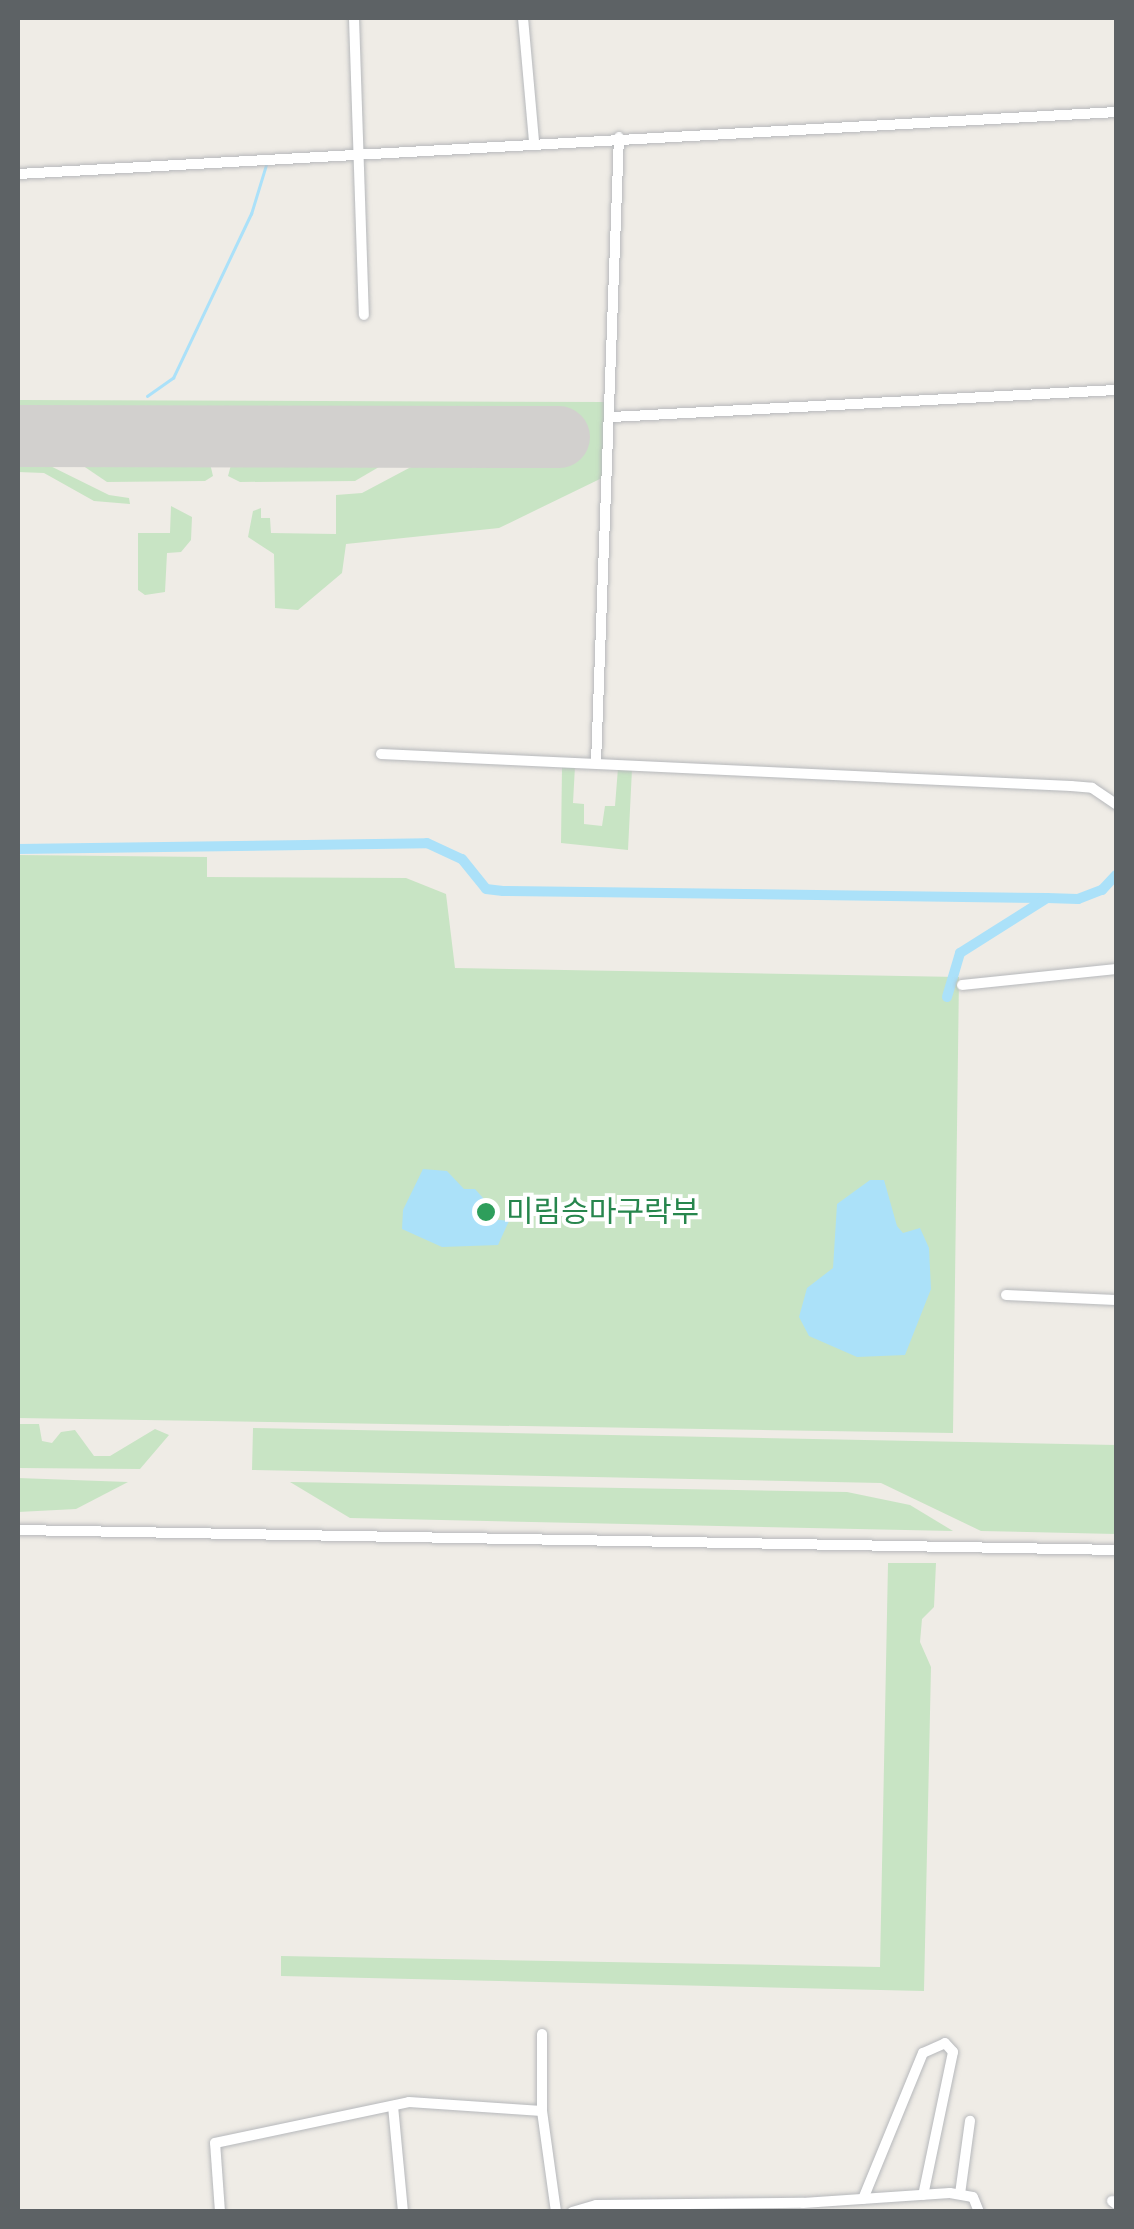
<!DOCTYPE html>
<meta charset="utf-8">
<style>
body{margin:0}
#map{position:relative;width:1134px;height:2229px;overflow:hidden;background:#efece6;font-family:Karla,"Noto Sans KR",sans-serif}
div>[style]{position:absolute}
.green>*{inset:0;background:#c8e4c4}
.water>*{inset:0;background:#abe1f9}
.stream>*{height:2.5px;margin:-1.25px;padding:0 1.25px;transform-origin:1.25px;border-radius:1.25px;background:#abe1f9}
.canal>*{height:10px;margin:-5px;padding:0 5px;transform-origin:5px;border-radius:5px;background:#abe1f9}
.runway>*{height:62px;margin:-31px;padding:0 31px;transform-origin:31px;border-radius:31px;background:#d2d0ce}
.roads{filter:drop-shadow(0 0 2px #b6b8bb) drop-shadow(0 0 2px #b6b8bb)}
.street>*{height:10px;margin:-5px;padding:0 5px;transform-origin:5px;border-radius:5px;background:#fff}
.dots>*{width:28px;height:28px;translate:-50% -50%;box-sizing:border-box;border:5px solid #fff;border-radius:50%}
span{translate:-50% -50%;white-space:nowrap;text-align:center;line-height:1.15;-webkit-text-stroke:8px #fff;paint-order:stroke}
.leisure-label{font-size:30px;color:#27864d}
.left{translate:0 -50%;text-align:left}
.frame{position:absolute;inset:0;border:20px solid #5d6265;pointer-events:none}
</style>
<div id="map">
<div class="green">
<i style="clip-path:polygon(18px 400px,606px 402px,602px 478px,499px 528px,346px 544px,342px 573px,298px 610px,275px 608px,274px 554px,248px 537px,253px 511px,261px 508px,261px 518px,270px 518px,271px 533px,336px 534px,336px 495px,362px 493px,443px 450px,562px 452px,563px 424px,18px 420px)"></i>
<i style="clip-path:polygon(18px 450px,109px 495px,129px 498px,130px 504px,94px 501px,44px 473px,18px 472px)"></i>
<i style="clip-path:polygon(76px 450px,207px 451px,213px 476px,205px 481px,107px 482px,73px 459px)"></i>
<i style="clip-path:polygon(235px 450px,391px 450px,396px 457px,355px 481px,240px 482px,228px 476px)"></i>
<i style="clip-path:polygon(171px 506px,192px 517px,191px 540px,181px 552px,167px 553px,165px 592px,145px 595px,138px 590px,138px 533px,170px 533px)"></i>
<i style="clip-path:polygon(562px 766px,575px 766px,573px 803px,584px 804px,584px 824px,602px 826px,605px 806px,615px 806px,618px 768px,632px 769px,628px 850px,561px 843px)"></i>
<i style="clip-path:polygon(18px 855px,207px 857px,207px 877px,406px 878px,446px 894px,455px 968px,959px 977px,953px 1433px,18px 1418px)"></i>
<i style="clip-path:polygon(18px 1424px,39px 1424px,42px 1441px,52px 1443px,61px 1432px,75px 1430px,94px 1456px,110px 1456px,155px 1429px,169px 1435px,140px 1469px,18px 1468px)"></i>
<i style="clip-path:polygon(253px 1428px,1116px 1445px,1116px 1534px,981px 1531px,881px 1483px,252px 1470px)"></i>
<i style="clip-path:polygon(18px 1478px,128px 1482px,76px 1509px,18px 1512px)"></i>
<i style="clip-path:polygon(290px 1482px,847px 1492px,910px 1505px,953px 1531px,350px 1518px)"></i>
<i style="clip-path:polygon(888px 1563px,936px 1563px,934px 1607px,922px 1619px,920px 1642px,931px 1667px,924px 1991px,281px 1976px,281px 1956px,880px 1967px)"></i>
</div>
<div class="water">
<i style="clip-path:polygon(423px 1169px,447px 1171px,464px 1189px,475px 1189px,484px 1199px,483px 1218px,509px 1221px,498px 1245px,442px 1247px,402px 1229px,403px 1210px)"></i>
<i style="clip-path:polygon(870px 1180px,884px 1180px,897px 1226px,903px 1233px,920px 1228px,929px 1248px,931px 1289px,905px 1355px,857px 1357px,809px 1336px,799px 1317px,807px 1288px,833px 1268px,837px 1204px)"></i>
</div>
<div class="stream">
<i style="left:147px;top:396px;width:32px;rotate:-35deg"></i>
<i style="left:173px;top:378px;width:182px;rotate:-64.6deg"></i>
<i style="left:251px;top:214px;width:51px;rotate:-73deg"></i>
<i style="left:18px;top:494px;width:1px;rotate:-90deg"></i>
</div>
<div class="canal">
<i style="left:18px;top:849px;width:409px;rotate:-0.8deg"></i>
<i style="left:427px;top:843px;width:38px;rotate:25deg"></i>
<i style="left:462px;top:859px;width:38px;rotate:51deg"></i>
<i style="left:486px;top:889px;width:17px;rotate:7deg"></i>
<i style="left:503px;top:891px;width:544px;rotate:0.74deg"></i>
<i style="left:947px;top:997px;width:46px;rotate:-73.5deg"></i>
<i style="left:960px;top:953px;width:103px;rotate:-32.3deg"></i>
<i style="left:1047px;top:898px;width:31px;rotate:2deg"></i>
<i style="left:1078px;top:899px;width:26px;rotate:-21deg"></i>
<i style="left:1102px;top:890px;width:21px;rotate:-47deg"></i>
</div>
<div class="runway">
<i style="left:18px;top:436px;width:541px;rotate:0.11deg"></i>
</div>
<div class="roads">
<div class="street">
<i style="left:354px;top:18px;width:297px;rotate:88.1deg"></i>
<i style="left:523px;top:18px;width:124px;rotate:84.9deg"></i>
<i style="left:18px;top:174px;width:1100px;rotate:-3.23deg"></i>
<i style="left:612px;top:417px;width:505px;rotate:-3.07deg"></i>
<i style="left:381px;top:754px;width:691px;rotate:2.66deg"></i>
<i style="left:1071px;top:786px;width:21px;rotate:5deg"></i>
<i style="left:1092px;top:788px;width:29px;rotate:34deg"></i>
<i style="left:596px;top:763px;width:626px;rotate:-87.9deg"></i>
<i style="left:962px;top:985px;width:155px;rotate:-5.9deg"></i>
<i style="left:1006px;top:1295px;width:110px;rotate:2.6deg"></i>
<i style="left:18px;top:1530px;width:1098px;rotate:1.04deg"></i>
<i style="left:542px;top:2034px;width:77px;rotate:90deg"></i>
<i style="left:393px;top:2106px;width:106px;rotate:84.6deg"></i>
<i style="left:960px;top:2194px;width:74px;rotate:-82.2deg"></i>
<i style="left:863px;top:2199px;width:158px;rotate:-67.7deg"></i>
<i style="left:923px;top:2053px;width:24px;rotate:-24deg"></i>
<i style="left:945px;top:2043px;width:12px;rotate:48deg"></i>
<i style="left:953px;top:2052px;width:146px;rotate:101.8deg"></i>
<i style="left:1112px;top:2201px;width:5px;rotate:37deg"></i>
<i style="left:220px;top:2212px;width:69px;rotate:-94.1deg"></i>
<i style="left:215px;top:2143px;width:198px;rotate:-11.9deg"></i>
<i style="left:409px;top:2102px;width:133px;rotate:3.9deg"></i>
<i style="left:542px;top:2111px;width:102px;rotate:82.1deg"></i>
<i style="left:572px;top:2212px;width:25px;rotate:-16deg"></i>
<i style="left:596px;top:2205px;width:207px;rotate:-0.6deg"></i>
<i style="left:803px;top:2203px;width:147px;rotate:-3.9deg"></i>
<i style="left:950px;top:2193px;width:23px;rotate:10deg"></i>
<i style="left:973px;top:2197px;width:16px;rotate:68deg"></i>
</div>
</div>
<div class="dots">
<i style="left:486px;top:1212px;background:#2e9e5b"></i>
</div>
<div class="leisure-label">
<span class="left" style="left:506px;top:1212px">미림승마구락부</span>
</div>
<div class="frame"></div>
</div>
